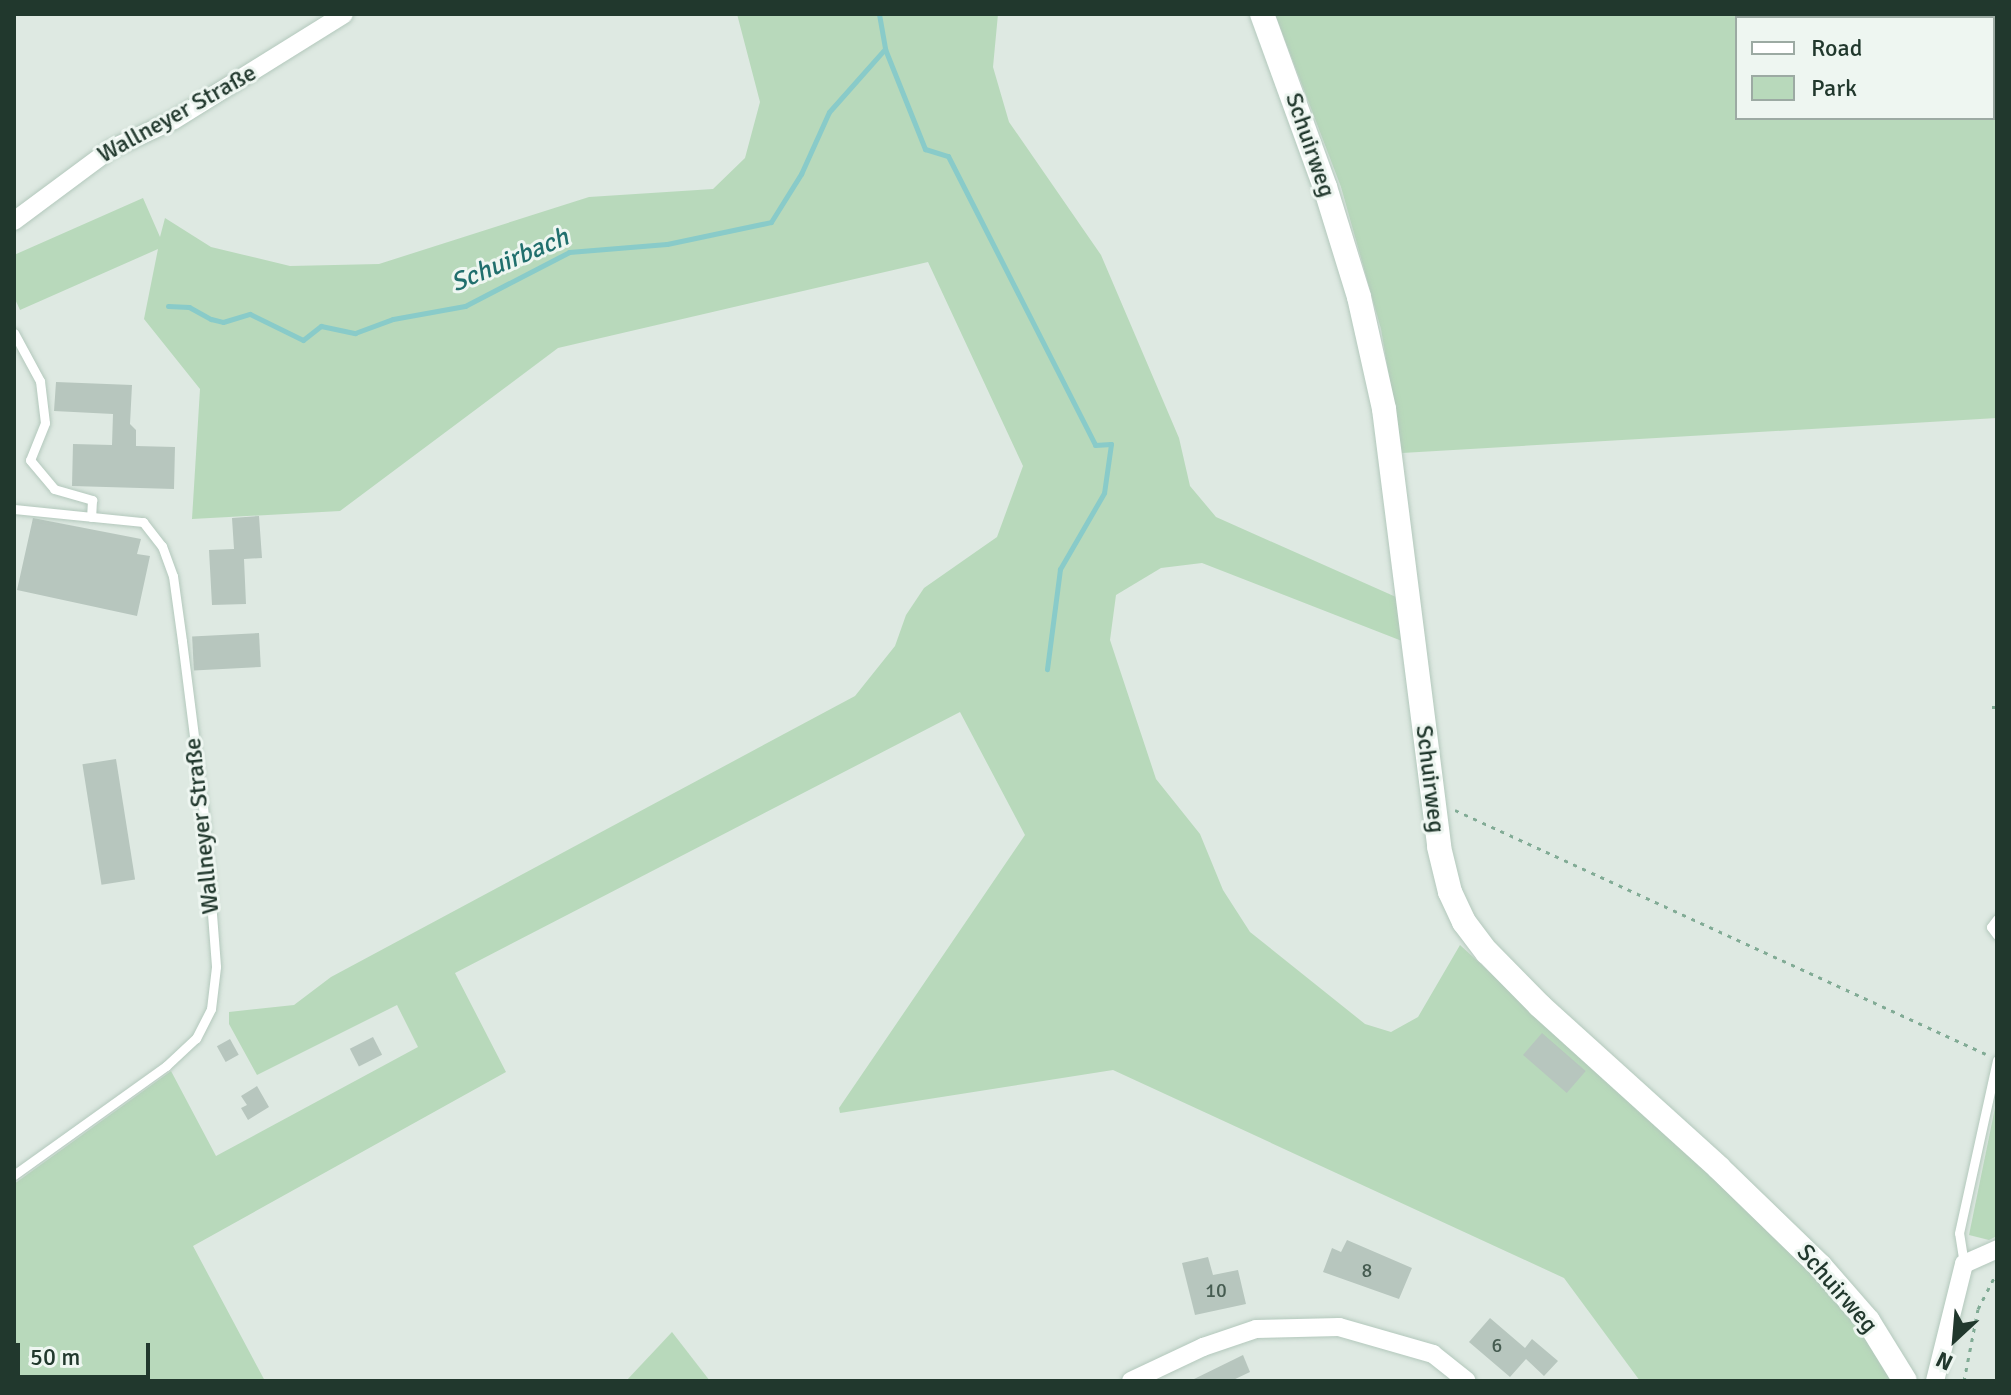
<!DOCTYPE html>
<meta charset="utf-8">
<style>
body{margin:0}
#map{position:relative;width:2011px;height:1395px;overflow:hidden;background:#dee9e2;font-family:Signika,sans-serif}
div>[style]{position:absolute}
.green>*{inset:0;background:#b8d9bb}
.stream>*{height:5px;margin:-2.5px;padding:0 2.5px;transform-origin:2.5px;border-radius:2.5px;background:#89cbc9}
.building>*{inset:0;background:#b7c6be;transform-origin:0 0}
.path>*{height:3px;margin-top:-1.5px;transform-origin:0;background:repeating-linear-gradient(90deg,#81ab95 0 4px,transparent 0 10px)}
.roads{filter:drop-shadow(0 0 2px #b3c8bc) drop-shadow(0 0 2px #b3c8bc)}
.service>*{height:9px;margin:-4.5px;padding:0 4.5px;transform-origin:4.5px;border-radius:4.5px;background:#fff}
.minor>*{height:18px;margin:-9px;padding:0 9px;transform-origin:9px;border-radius:9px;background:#fff}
.secondary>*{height:24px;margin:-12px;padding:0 12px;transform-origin:12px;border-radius:12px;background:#fff}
span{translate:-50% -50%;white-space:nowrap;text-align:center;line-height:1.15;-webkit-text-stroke:6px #eef6f1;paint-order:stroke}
.number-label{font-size:20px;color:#465c51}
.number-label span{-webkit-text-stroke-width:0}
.street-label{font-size:24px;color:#21382d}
.water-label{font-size:26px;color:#206f6d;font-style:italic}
.frame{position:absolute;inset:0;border:16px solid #21382d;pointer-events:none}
.legend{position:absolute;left:1735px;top:16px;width:260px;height:104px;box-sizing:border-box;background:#eef6f1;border:2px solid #9caaa3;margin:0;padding:10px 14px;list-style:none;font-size:24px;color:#21382d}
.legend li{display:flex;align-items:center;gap:16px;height:40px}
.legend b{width:40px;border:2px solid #9caaa3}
.north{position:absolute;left:1915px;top:1299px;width:80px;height:80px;-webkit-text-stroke:6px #eef6f1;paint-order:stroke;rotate:206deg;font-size:22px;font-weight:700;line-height:32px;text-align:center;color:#21382d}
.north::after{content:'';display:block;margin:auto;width:28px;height:36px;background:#21382d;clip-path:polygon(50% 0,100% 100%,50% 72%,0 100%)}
.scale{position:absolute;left:16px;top:1343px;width:134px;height:36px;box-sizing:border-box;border:4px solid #21382d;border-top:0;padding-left:10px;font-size:24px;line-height:28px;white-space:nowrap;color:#21382d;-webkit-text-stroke:6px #eef6f1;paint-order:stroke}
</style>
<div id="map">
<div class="green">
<i style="clip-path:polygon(737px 14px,998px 14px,993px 67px,1009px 122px,1101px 255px,1179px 438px,1190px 486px,1216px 517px,1396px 597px,1402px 641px,1202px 563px,1161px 568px,1116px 595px,1110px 640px,1156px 779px,1200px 834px,1223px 890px,1250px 932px,1365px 1024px,1391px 1032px,1418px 1017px,1460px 945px,1728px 1192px,1828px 1291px,1881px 1359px,1891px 1381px,1640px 1381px,1564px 1278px,1113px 1070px,840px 1113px,839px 1108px,1025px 835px,960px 712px,455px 973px,506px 1072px,193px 1246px,265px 1381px,14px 1381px,14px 1184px,171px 1071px,216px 1156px,418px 1047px,397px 1005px,257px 1075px,229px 1024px,229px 1012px,294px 1005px,331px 977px,855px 696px,895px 646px,906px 615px,924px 588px,997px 537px,1023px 466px,928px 262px,558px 348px,340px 511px,192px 519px,200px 389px,144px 319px,158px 249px,20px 310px,14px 297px,14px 255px,143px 198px,160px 237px,165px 218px,211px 247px,290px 266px,379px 264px,589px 197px,713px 189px,745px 158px,760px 102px)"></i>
<i style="clip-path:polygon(evenodd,1275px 14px,1997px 14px,1997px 418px,1402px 453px,1381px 329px,1341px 187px,1275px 14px,1737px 18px,1993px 18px,1993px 118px,1737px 118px,1737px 18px)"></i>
<i style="clip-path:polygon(1997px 1098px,1997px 1236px,1989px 1240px,1969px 1235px)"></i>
<i style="clip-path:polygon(672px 1332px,710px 1381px,626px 1381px)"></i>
</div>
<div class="stream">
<i style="left:879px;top:14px;width:36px;rotate:80deg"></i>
<i style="left:885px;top:49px;width:108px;rotate:68.2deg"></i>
<i style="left:925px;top:149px;width:24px;rotate:17deg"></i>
<i style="left:948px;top:156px;width:324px;rotate:63deg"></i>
<i style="left:1095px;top:445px;width:16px;rotate:-4deg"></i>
<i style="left:1111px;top:444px;width:49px;rotate:98.1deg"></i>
<i style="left:1104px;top:493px;width:88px;rotate:120.1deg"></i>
<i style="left:1060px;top:569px;width:101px;rotate:97.4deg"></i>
<i style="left:168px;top:306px;width:21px;rotate:3deg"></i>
<i style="left:189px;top:307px;width:25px;rotate:29deg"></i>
<i style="left:211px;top:319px;width:12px;rotate:14deg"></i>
<i style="left:223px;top:322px;width:28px;rotate:-17deg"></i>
<i style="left:250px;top:314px;width:59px;rotate:26.1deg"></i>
<i style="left:303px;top:340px;width:23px;rotate:-38deg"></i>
<i style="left:321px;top:326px;width:35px;rotate:12deg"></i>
<i style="left:355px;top:333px;width:40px;rotate:-20.2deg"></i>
<i style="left:393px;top:319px;width:73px;rotate:-10.2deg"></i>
<i style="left:465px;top:306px;width:117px;rotate:-27.4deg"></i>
<i style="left:569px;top:252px;width:98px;rotate:-4.7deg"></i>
<i style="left:667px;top:244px;width:106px;rotate:-11.9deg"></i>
<i style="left:771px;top:222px;width:57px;rotate:-58deg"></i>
<i style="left:801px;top:174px;width:68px;rotate:-65.7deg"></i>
<i style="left:829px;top:112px;width:84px;rotate:-48.4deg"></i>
</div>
<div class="building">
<i style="clip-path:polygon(56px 382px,132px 385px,130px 424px,136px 430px,136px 446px,175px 447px,174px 489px,72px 486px,73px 444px,112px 445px,113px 414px,54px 411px)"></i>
<i style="clip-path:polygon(259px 516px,262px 558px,244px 559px,246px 604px,212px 605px,209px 550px,234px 549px,232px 518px)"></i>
<i style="clip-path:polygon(33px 518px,141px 539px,137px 554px,150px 556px,137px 616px,17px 590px)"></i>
<i style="left:259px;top:633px;width:34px;height:67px;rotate:87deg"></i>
<i style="left:116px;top:759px;width:122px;height:34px;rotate:81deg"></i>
<i style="left:1542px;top:1033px;width:58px;height:29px;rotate:41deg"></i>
<i style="left:373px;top:1037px;width:20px;height:26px;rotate:63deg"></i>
<i style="left:230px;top:1039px;width:18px;height:15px;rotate:61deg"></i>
<i style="clip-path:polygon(257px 1086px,269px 1107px,248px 1120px,241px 1108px,247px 1105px,241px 1096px)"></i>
<i style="clip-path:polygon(1347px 1240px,1412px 1268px,1399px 1299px,1323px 1272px,1332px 1248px,1341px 1252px)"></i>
<i style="clip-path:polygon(1208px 1257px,1213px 1275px,1238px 1270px,1246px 1304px,1195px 1315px,1182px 1263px)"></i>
<i style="clip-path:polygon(1490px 1318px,1525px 1348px,1532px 1339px,1558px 1361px,1544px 1376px,1526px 1359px,1510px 1377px,1469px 1342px)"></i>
<i style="clip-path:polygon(1243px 1355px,1250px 1372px,1231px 1381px,1190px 1381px)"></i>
</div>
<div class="path">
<i style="left:1992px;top:707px;width:5px"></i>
<i style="left:1455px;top:810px;width:584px;rotate:24.68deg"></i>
<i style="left:1964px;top:1381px;width:73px;rotate:-79deg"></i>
<i style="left:1978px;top:1309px;width:42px;rotate:-62.8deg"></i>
</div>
<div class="roads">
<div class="service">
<i style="left:14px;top:333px;width:55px;rotate:61.6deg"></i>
<i style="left:40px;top:381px;width:42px;rotate:83.2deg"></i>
<i style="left:45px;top:423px;width:40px;rotate:112deg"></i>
<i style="left:30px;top:460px;width:38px;rotate:50deg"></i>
<i style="left:54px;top:489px;width:40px;rotate:16deg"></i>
<i style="left:92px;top:500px;width:17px;rotate:93deg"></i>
<i style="left:14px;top:509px;width:130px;rotate:5.8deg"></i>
<i style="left:143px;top:522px;width:31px;rotate:52deg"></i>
<i style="left:162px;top:546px;width:32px;rotate:70deg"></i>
<i style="left:173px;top:576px;width:66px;rotate:82.1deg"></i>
<i style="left:182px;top:641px;width:183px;rotate:82.8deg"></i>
<i style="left:205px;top:823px;width:144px;rotate:85.6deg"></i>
<i style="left:216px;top:967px;width:42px;rotate:96.8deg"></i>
<i style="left:211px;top:1009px;width:33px;rotate:117deg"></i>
<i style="left:196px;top:1038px;width:41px;rotate:137deg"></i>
<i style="left:166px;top:1066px;width:187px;rotate:144.4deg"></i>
<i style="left:1997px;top:919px;width:10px;rotate:127deg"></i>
<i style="left:1991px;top:927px;width:10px;rotate:53deg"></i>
<i style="left:1964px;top:1264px;width:31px;rotate:-99deg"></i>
<i style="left:1959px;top:1233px;width:177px;rotate:-77.6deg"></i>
</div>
<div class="minor">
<i style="left:14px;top:221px;width:121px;rotate:-36.6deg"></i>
<i style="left:111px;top:149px;width:69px;rotate:-24.7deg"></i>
<i style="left:174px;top:120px;width:200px;rotate:-31.9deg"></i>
<i style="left:1131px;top:1381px;width:80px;rotate:-25.3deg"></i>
<i style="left:1203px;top:1347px;width:56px;rotate:-18.8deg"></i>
<i style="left:1256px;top:1329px;width:83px;rotate:-1.4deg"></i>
<i style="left:1339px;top:1327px;width:98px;rotate:16deg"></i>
<i style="left:1433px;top:1354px;width:43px;rotate:38.5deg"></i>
<i style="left:1935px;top:1381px;width:121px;rotate:-76.1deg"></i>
<i style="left:1964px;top:1264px;width:36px;rotate:-24deg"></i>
</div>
<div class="secondary">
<i style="left:1262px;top:14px;width:184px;rotate:70deg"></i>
<i style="left:1325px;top:187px;width:115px;rotate:72.8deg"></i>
<i style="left:1359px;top:297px;width:115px;rotate:77.4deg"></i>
<i style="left:1384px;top:409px;width:441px;rotate:82.8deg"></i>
<i style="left:1439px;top:847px;width:46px;rotate:76.3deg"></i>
<i style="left:1450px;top:892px;width:33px;rotate:65deg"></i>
<i style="left:1464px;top:922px;width:38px;rotate:53deg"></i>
<i style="left:1487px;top:952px;width:76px;rotate:45.5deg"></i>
<i style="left:1540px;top:1006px;width:241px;rotate:42.1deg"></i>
<i style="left:1719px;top:1168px;width:141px;rotate:44.1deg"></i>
<i style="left:1820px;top:1266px;width:73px;rotate:48.9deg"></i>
<i style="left:1868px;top:1321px;width:70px;rotate:58.3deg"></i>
</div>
</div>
<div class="number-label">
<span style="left:1367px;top:1270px">8</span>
<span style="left:1216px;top:1290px">10</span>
<span style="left:1497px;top:1345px">6</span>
</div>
<div class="street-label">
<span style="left:177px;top:114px;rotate:-29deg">Wallneyer Straße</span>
<span style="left:1310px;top:145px;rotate:71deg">Schuirweg</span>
<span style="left:1430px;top:779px;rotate:83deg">Schuirweg</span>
<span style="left:202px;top:826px;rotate:-96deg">Wallneyer Straße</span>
<span style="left:1837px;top:1289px;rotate:49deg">Schuirweg</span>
</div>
<div class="water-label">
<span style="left:510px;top:261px;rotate:-23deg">Schuirbach</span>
</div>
<div class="frame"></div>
<ul class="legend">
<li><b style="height:10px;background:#fff"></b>Road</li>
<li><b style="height:22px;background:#b8d9bb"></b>Park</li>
</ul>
<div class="north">N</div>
<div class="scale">50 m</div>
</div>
